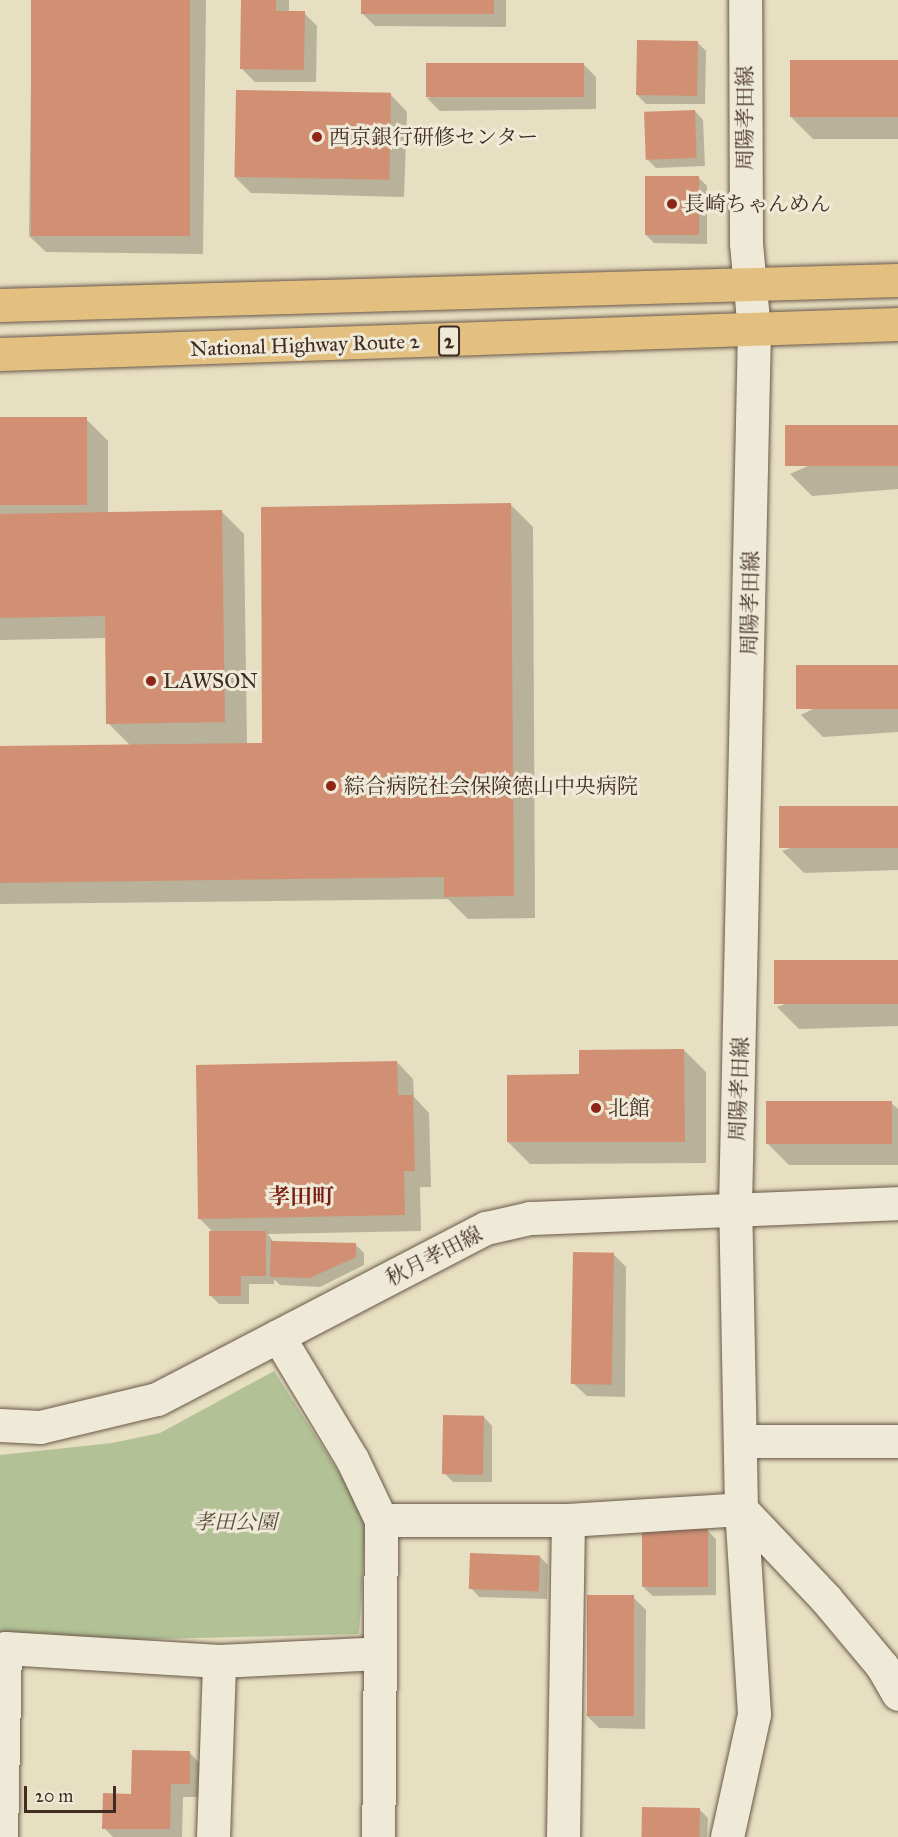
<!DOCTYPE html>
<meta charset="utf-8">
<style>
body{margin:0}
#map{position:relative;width:898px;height:1837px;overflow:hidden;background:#e7dfc1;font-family:"IM FELL Great Primer","Noto Serif JP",serif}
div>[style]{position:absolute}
.green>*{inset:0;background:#b2c296}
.shadow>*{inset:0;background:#0003}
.building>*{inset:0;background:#d19074;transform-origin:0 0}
.roads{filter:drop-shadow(0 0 2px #6a584a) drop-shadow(0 0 2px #6a584a)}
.minor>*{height:33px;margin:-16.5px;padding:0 16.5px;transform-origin:16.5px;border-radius:16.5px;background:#efead7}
.highway>*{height:33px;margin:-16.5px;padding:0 16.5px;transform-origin:16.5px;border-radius:16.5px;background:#e4c080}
.dots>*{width:16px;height:16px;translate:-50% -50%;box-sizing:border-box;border:3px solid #efead7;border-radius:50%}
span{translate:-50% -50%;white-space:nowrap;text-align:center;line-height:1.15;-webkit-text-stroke:6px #efead7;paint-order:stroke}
.shield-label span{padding:2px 4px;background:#efead7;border:2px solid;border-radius:4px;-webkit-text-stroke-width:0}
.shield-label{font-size:20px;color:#412b22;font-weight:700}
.street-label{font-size:21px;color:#412b22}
.poi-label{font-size:21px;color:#412b22}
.left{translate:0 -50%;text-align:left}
.park-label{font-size:21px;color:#584939;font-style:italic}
.neighbourhood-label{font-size:22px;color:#7a1f14;font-weight:700}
.scale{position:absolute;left:24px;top:1786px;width:92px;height:27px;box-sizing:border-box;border:3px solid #412b22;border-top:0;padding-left:8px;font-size:18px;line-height:21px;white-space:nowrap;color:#412b22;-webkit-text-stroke:4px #efead7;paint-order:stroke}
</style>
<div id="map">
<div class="green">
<i style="clip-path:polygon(274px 1371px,352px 1493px,366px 1524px,359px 1634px,0 1643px,0 1455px,112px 1443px,160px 1433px)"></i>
</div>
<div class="shadow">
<i style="clip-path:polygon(32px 0,206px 0,203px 254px,46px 252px,29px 236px)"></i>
<i style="clip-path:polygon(243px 0,289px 0,289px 13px,304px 13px,317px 26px,316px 82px,255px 82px,242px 69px)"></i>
<i style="clip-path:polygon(362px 0,506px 0,506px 27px,375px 26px,362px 13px)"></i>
<i style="clip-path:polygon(697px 42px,706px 51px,705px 104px,646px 104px,637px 95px)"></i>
<i style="clip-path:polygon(898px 62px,898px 139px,813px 139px,791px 117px)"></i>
<i style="clip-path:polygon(583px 64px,596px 77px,596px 109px,440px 111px,427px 98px)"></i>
<i style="clip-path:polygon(391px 95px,407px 112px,404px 197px,251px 193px,235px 177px)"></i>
<i style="clip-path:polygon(695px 111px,703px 120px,705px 166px,656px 168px,647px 159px)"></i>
<i style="clip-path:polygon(699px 178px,707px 186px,707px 244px,654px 243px,645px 234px)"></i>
<i style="clip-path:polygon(86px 419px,108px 441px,108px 514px,222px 512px,244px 534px,247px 745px,264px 744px,511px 505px,533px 527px,535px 918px,468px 919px,448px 899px,0 904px,0 747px,131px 746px,108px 723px,107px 638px,0 640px,0 420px)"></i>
<i style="clip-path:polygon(898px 426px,898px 489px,812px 496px,790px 474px)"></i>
<i style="clip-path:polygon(898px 666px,898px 732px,823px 737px,801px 715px)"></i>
<i style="clip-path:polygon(898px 808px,898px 870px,804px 873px,782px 851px)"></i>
<i style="clip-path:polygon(898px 962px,898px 1026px,799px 1029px,777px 1007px)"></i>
<i style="clip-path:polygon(684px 1050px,706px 1072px,706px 1163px,530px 1164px,508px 1142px)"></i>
<i style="clip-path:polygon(397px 1062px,413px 1079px,414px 1097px,429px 1113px,431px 1187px,420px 1187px,421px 1231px,268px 1234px,274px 1243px,355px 1244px,364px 1253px,364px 1265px,320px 1287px,280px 1285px,274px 1279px,274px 1284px,249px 1284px,249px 1304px,219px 1304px,210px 1295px,213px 1232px,200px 1219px)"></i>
<i style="clip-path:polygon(891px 1103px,898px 1109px,898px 1165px,789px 1165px,767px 1143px)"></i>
<i style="clip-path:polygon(613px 1254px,626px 1267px,625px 1397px,587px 1396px,574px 1384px)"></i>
<i style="clip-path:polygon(484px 1417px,492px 1426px,492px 1482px,453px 1482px,444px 1473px)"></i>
<i style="clip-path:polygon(707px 1530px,716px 1539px,716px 1595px,653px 1596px,644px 1588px)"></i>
<i style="clip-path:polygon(539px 1556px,548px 1565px,547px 1599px,479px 1597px,471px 1588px)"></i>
<i style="clip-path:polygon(633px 1597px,646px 1610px,645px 1729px,599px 1728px,586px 1715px)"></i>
<i style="clip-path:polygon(190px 1753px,202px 1766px,202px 1797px,183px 1797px,182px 1837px,113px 1837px,104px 1828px,133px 1795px)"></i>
<i style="clip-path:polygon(699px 1809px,708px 1818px,707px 1837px,643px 1837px)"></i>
</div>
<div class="building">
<i style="left:31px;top:0;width:159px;height:236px"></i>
<i style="clip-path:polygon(241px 0,276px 0,276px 11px,305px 11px,304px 70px,240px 69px)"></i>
<i style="left:361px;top:0;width:133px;height:14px"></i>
<i style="left:637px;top:40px;width:61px;height:55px;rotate:1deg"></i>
<i style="left:790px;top:60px;width:108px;height:57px"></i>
<i style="left:584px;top:63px;width:34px;height:158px;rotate:90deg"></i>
<i style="left:236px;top:90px;width:155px;height:87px;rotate:1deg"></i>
<i style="left:695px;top:110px;width:48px;height:51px;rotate:88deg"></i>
<i style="left:645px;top:176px;width:54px;height:59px"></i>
<i style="left:87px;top:417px;width:88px;height:87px;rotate:90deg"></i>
<i style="left:898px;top:425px;width:41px;height:113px;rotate:90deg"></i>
<i style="clip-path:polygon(511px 503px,514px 896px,444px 897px,444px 877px,0 883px,0 746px,262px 743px,261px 507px)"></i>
<i style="clip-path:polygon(222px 510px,225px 722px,106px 724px,105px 616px,0 618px,0 514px)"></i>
<i style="left:898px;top:665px;width:44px;height:102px;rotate:90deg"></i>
<i style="left:898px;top:806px;width:42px;height:119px;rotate:90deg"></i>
<i style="left:898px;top:960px;width:44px;height:124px;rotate:90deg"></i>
<i style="clip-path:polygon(684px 1049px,685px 1142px,507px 1142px,507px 1075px,579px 1074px,579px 1050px)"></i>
<i style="clip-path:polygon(397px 1061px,398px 1095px,413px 1095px,415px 1171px,404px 1171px,405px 1215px,198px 1219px,196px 1065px)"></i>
<i style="left:766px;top:1101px;width:126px;height:43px"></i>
<i style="clip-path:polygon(209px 1231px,266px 1231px,266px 1276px,241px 1276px,241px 1296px,209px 1296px)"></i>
<i style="clip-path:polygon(271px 1241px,356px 1243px,356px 1257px,310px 1278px,270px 1277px)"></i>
<i style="left:573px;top:1252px;width:41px;height:132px;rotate:1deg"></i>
<i style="left:443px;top:1415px;width:41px;height:59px;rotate:1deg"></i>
<i style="left:708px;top:1529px;width:58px;height:66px;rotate:90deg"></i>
<i style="left:470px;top:1553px;width:70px;height:36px;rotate:2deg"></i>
<i style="left:587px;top:1595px;width:47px;height:121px"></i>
<i style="clip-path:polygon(132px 1750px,190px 1751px,190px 1784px,171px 1784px,170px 1829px,102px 1829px,103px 1793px,131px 1794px)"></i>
<i style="left:642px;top:1807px;width:58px;height:30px;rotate:1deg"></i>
</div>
<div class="roads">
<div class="minor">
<i style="left:278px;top:1336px;width:144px;rotate:59deg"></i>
<i style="left:352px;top:1459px;width:68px;rotate:64.6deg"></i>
<i style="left:381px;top:1520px;width:317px;rotate:90.5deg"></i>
<i style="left:0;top:1425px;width:40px;rotate:2.9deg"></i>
<i style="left:40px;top:1427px;width:120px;rotate:-13.5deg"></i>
<i style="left:157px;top:1399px;width:371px;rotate:-27.5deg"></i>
<i style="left:486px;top:1228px;width:45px;rotate:-12.8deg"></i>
<i style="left:530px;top:1218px;width:368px;rotate:-2.3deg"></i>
<i style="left:740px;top:1441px;width:158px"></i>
<i style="left:741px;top:1509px;width:124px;rotate:46.6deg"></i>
<i style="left:826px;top:1599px;width:87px;rotate:50.1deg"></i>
<i style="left:882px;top:1666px;width:32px;rotate:60deg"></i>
<i style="left:381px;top:1520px;width:187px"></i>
<i style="left:568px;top:1520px;width:173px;rotate:-3.6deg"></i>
<i style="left:1px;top:1837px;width:189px;rotate:-88.8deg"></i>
<i style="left:5px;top:1648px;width:214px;rotate:3.5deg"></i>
<i style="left:219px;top:1661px;width:161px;rotate:-2.8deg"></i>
<i style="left:213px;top:1837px;width:176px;rotate:-88deg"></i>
<i style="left:563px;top:1837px;width:317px;rotate:-89.1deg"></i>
<i style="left:727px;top:1837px;width:126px;rotate:-77.6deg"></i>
<i style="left:754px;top:1714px;width:205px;rotate:-93.6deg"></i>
<i style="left:741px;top:1509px;width:302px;rotate:-91.1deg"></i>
<i style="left:735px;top:1207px;width:876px;rotate:-88.76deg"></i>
<i style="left:754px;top:331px;width:88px;rotate:-95.2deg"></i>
<i style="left:746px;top:243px;width:243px;rotate:-90.2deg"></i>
</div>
<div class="highway">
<i style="left:0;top:305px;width:898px;rotate:-1.59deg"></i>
<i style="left:0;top:354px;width:899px;rotate:-1.91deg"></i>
</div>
</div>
<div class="dots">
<i style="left:317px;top:137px;background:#8f2418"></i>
<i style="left:672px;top:204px;background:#8f2418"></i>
<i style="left:151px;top:681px;background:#8f2418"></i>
<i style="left:331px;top:786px;background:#8f2418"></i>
<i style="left:596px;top:1108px;background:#8f2418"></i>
</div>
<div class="shield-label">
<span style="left:449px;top:341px">2</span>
</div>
<div class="street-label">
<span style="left:745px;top:118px;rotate:-90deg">周陽孝田線</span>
<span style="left:305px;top:345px;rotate:-2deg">National Highway Route 2</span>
<span style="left:750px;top:603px;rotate:-89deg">周陽孝田線</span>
<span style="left:739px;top:1089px;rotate:-88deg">周陽孝田線</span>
<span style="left:434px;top:1256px;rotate:-27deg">秋月孝田線</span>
</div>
<div class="poi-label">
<span class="left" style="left:329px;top:137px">西京銀行研修センター</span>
<span class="left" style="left:684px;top:204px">長崎ちゃんめん</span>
<span class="left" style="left:163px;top:681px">LAWSON</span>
<span class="left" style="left:344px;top:786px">綜合病院社会保険徳山中央病院</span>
<span class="left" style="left:608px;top:1108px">北館</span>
</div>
<div class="park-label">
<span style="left:235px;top:1522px">孝田公園</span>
</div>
<div class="neighbourhood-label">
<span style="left:301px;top:1197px">孝田町</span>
</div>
<div class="scale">20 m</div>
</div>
